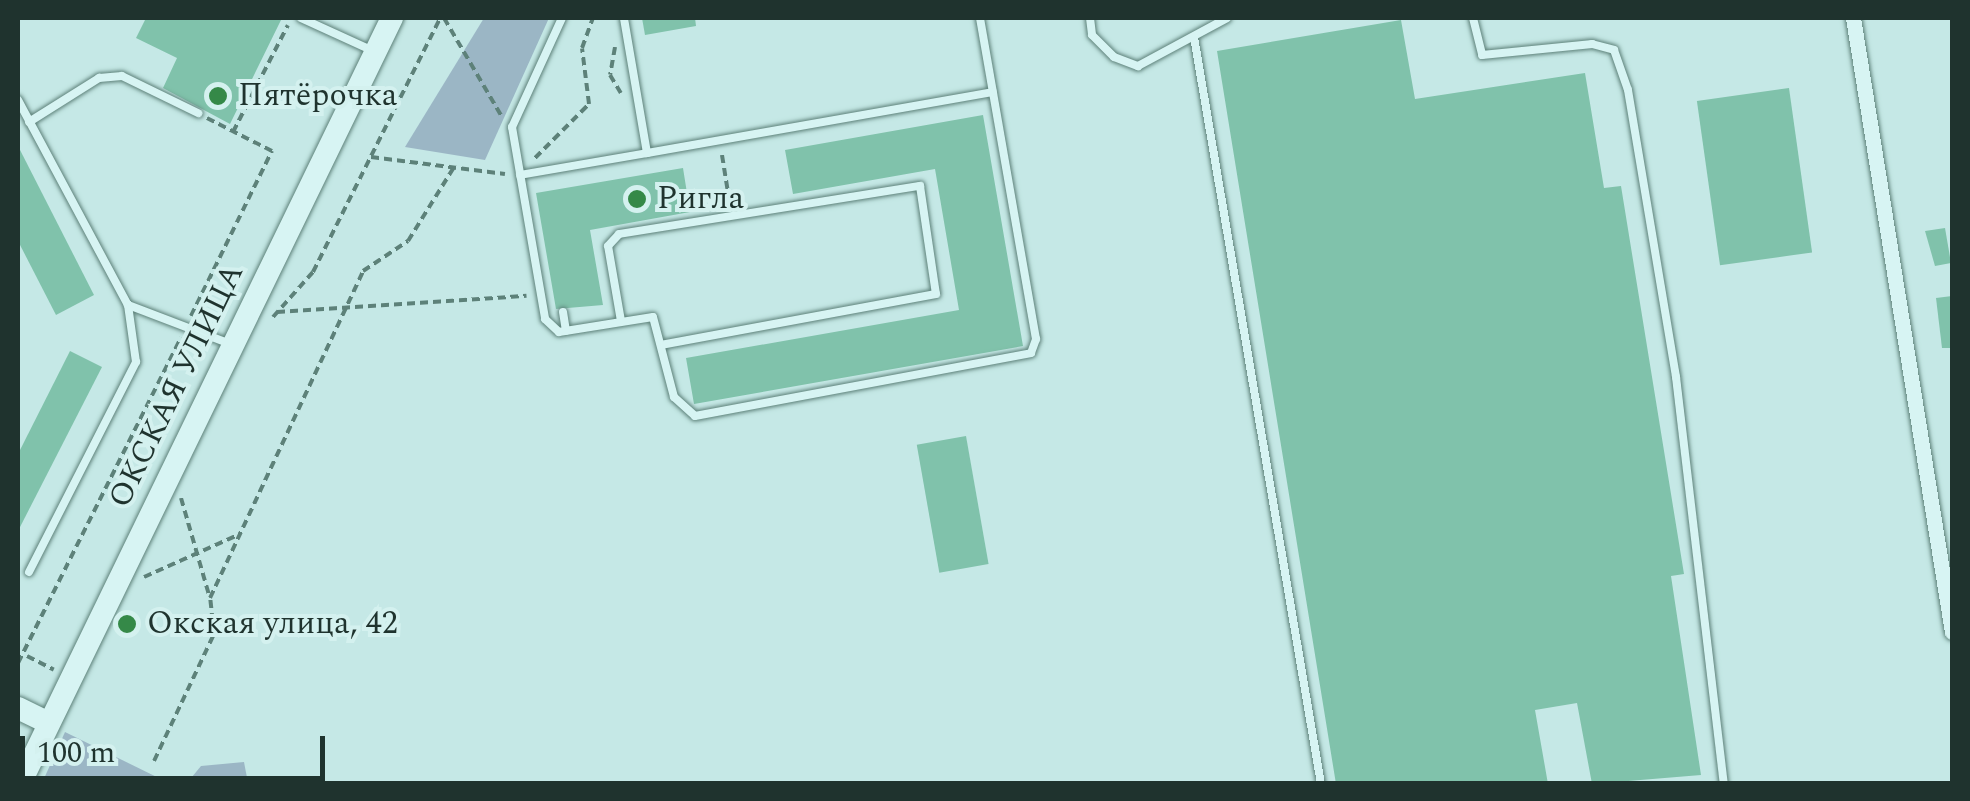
<!DOCTYPE html>
<meta charset="utf-8">
<style>
body{margin:0}
#map{position:relative;width:1970px;height:801px;overflow:hidden;background:#c5e8e6;font-family:Spectral,serif}
div>[style]{position:absolute}
.green>*{inset:0;background:#9bb6c5}
.building>*{inset:0;background:#80c2ab;transform-origin:0 0}
.path>*{height:4px;margin-top:-2px;transform-origin:0;background:repeating-linear-gradient(90deg,#5d8179 0 8px,transparent 0 13px)}
.roads{filter:drop-shadow(0 0 2px #5d8179) drop-shadow(0 0 2px #5d8179)}
.lane>*{height:8px;margin:-4px;padding:0 4px;transform-origin:4px;border-radius:4px;background:#d7f4f3}
.street>*{height:15px;margin:-7.5px;padding:0 7.5px;transform-origin:7.5px;border-radius:7.5px;background:#d7f4f3}
.secondary>*{height:22px;margin:-11px;padding:0 11px;transform-origin:11px;border-radius:11px;background:#d7f4f3}
.dots>*{width:28px;height:28px;translate:-50% -50%;box-sizing:border-box;border:5px solid #d4f1ef;border-radius:50%}
span{translate:-50% -50%;white-space:nowrap;text-align:center;line-height:1.15;-webkit-text-stroke:8px #d4f1ef;paint-order:stroke}
.poi-label{font-size:32px;color:#1f332e}
.left{translate:0 -50%;text-align:left}
.street-label{font-size:32px;color:#1f332e}
.frame{position:absolute;inset:0;border:20px solid #1f332e;pointer-events:none}
.scale{position:absolute;left:20px;top:736px;width:305px;height:45px;box-sizing:border-box;border:5px solid #1f332e;border-top:0;padding-left:12px;font-size:30px;line-height:35px;white-space:nowrap;color:#1f332e;-webkit-text-stroke:8px #d4f1ef;paint-order:stroke}
</style>
<div id="map">
<div class="green">
<i style="clip-path:polygon(484px 18px,549px 18px,485px 160px,405px 147px)"></i>
<i style="clip-path:polygon(65px 732px,169px 783px,42px 783px)"></i>
<i style="clip-path:polygon(244px 762px,248px 783px,187px 783px,201px 766px)"></i>
</div>
<div class="building">
<i style="clip-path:polygon(146px 18px,282px 18px,230px 124px,163px 88px,177px 58px,136px 38px)"></i>
<i style="clip-path:polygon(642px 18px,695px 18px,696px 26px,645px 35px)"></i>
<i style="clip-path:polygon(1401px 20px,1415px 99px,1585px 73px,1604px 188px,1621px 186px,1684px 574px,1671px 576px,1701px 775px,1592px 784px,1577px 703px,1535px 710px,1548px 784px,1336px 784px,1217px 51px)"></i>
<i style="left:1789px;top:88px;width:166px;height:93px;rotate:82deg"></i>
<i style="clip-path:polygon(983px 115px,1023px 346px,694px 404px,686px 358px,959px 310px,935px 169px,793px 194px,785px 150px)"></i>
<i style="clip-path:polygon(18px 146px,94px 295px,56px 315px,18px 241px)"></i>
<i style="clip-path:polygon(683px 168px,690px 212px,590px 230px,603px 305px,556px 309px,536px 193px)"></i>
<i style="clip-path:polygon(1945px 228px,1951px 263px,1935px 266px,1925px 231px)"></i>
<i style="clip-path:polygon(1952px 296px,1952px 348px,1942px 348px,1936px 298px)"></i>
<i style="clip-path:polygon(70px 351px,102px 367px,18px 531px,18px 454px)"></i>
<i style="left:966px;top:436px;width:130px;height:50px;rotate:80deg"></i>
</div>
<div class="path">
<i style="left:444px;top:18px;width:115px;rotate:59.6deg"></i>
<i style="left:615px;top:47px;width:28px;rotate:100deg"></i>
<i style="left:610px;top:75px;width:21px;rotate:59deg"></i>
<i style="left:233px;top:132px;width:120px;rotate:-62.8deg"></i>
<i style="left:722px;top:155px;width:51px;rotate:80.9deg"></i>
<i style="left:371px;top:157px;width:135px;rotate:7.2deg"></i>
<i style="left:535px;top:158px;width:76px;rotate:-45deg"></i>
<i style="left:589px;top:104px;width:56px;rotate:-97.1deg"></i>
<i style="left:582px;top:48px;width:32px;rotate:-70deg"></i>
<i style="left:277px;top:312px;width:250px;rotate:-3.7deg"></i>
<i style="left:191px;top:316px;width:184px;rotate:-63.9deg"></i>
<i style="left:272px;top:151px;width:73px;rotate:-153.1deg"></i>
<i style="left:273px;top:317px;width:60px;rotate:-48.4deg"></i>
<i style="left:313px;top:272px;width:284px;rotate:-63.4deg"></i>
<i style="left:181px;top:498px;width:101px;rotate:73.9deg"></i>
<i style="left:144px;top:577px;width:105px;rotate:-24.1deg"></i>
<i style="left:27px;top:656px;width:30px;rotate:27deg"></i>
<i style="left:18px;top:663px;width:364px;rotate:-63.4deg"></i>
<i style="left:154px;top:761px;width:140px;rotate:-64.7deg"></i>
<i style="left:214px;top:634px;width:36px;rotate:-96deg"></i>
<i style="left:210px;top:598px;width:361px;rotate:-64.9deg"></i>
<i style="left:363px;top:271px;width:54px;rotate:-33.7deg"></i>
<i style="left:408px;top:241px;width:87px;rotate:-58.1deg"></i>
</div>
<div class="roads">
<div class="lane">
<i style="left:301px;top:18px;width:77px;rotate:24.6deg"></i>
<i style="left:562px;top:18px;width:120px;rotate:114.6deg"></i>
<i style="left:512px;top:127px;width:195px;rotate:80.2deg"></i>
<i style="left:545px;top:319px;width:19px;rotate:43deg"></i>
<i style="left:559px;top:332px;width:95px;rotate:-9.1deg"></i>
<i style="left:653px;top:317px;width:83px;rotate:75.3deg"></i>
<i style="left:674px;top:397px;width:28px;rotate:42deg"></i>
<i style="left:695px;top:416px;width:342px;rotate:-10.6deg"></i>
<i style="left:1031px;top:353px;width:15px;rotate:-70deg"></i>
<i style="left:1036px;top:339px;width:326px;rotate:-99.9deg"></i>
<i style="left:1090px;top:18px;width:17px;rotate:83deg"></i>
<i style="left:1092px;top:35px;width:31px;rotate:45deg"></i>
<i style="left:1114px;top:57px;width:26px;rotate:21deg"></i>
<i style="left:1138px;top:66px;width:101px;rotate:-28.3deg"></i>
<i style="left:1473px;top:18px;width:38px;rotate:76deg"></i>
<i style="left:1482px;top:55px;width:111px;rotate:-5.7deg"></i>
<i style="left:1592px;top:44px;width:23px;rotate:15deg"></i>
<i style="left:1614px;top:50px;width:42px;rotate:70.7deg"></i>
<i style="left:1628px;top:90px;width:291px;rotate:80.5deg"></i>
<i style="left:1676px;top:377px;width:410px;rotate:83.3deg"></i>
<i style="left:1194px;top:37px;width:758px;rotate:80.35deg"></i>
<i style="left:18px;top:100px;width:233px;rotate:61.8deg"></i>
<i style="left:128px;top:305px;width:107px;rotate:20.8deg"></i>
<i style="left:29px;top:122px;width:83px;rotate:-32.2deg"></i>
<i style="left:99px;top:78px;width:23px;rotate:-5deg"></i>
<i style="left:122px;top:76px;width:85px;rotate:26deg"></i>
<i style="left:647px;top:153px;width:351px;rotate:-10deg"></i>
<i style="left:520px;top:175px;width:129px;rotate:-9.8deg"></i>
<i style="left:647px;top:153px;width:137px;rotate:-99.7deg"></i>
<i style="left:563px;top:312px;width:19px;rotate:81deg"></i>
<i style="left:621px;top:321px;width:76px;rotate:-99.8deg"></i>
<i style="left:608px;top:246px;width:16px;rotate:-47deg"></i>
<i style="left:619px;top:234px;width:305px;rotate:-9.1deg"></i>
<i style="left:920px;top:186px;width:109px;rotate:81.6deg"></i>
<i style="left:936px;top:294px;width:276px;rotate:169.5deg"></i>
<i style="left:29px;top:572px;width:236px;rotate:-63deg"></i>
<i style="left:136px;top:362px;width:58px;rotate:-98deg"></i>
</div>
<div class="street">
<i style="left:1853px;top:18px;width:622px;rotate:80.84deg"></i>
</div>
<div class="secondary">
<i style="left:18px;top:708px;width:34px;rotate:26deg"></i>
<i style="left:20px;top:784px;width:852px;rotate:-64.1deg"></i>
</div>
</div>
<div class="dots">
<i style="left:218px;top:96px;background:#358948"></i>
<i style="left:637px;top:199px;background:#358948"></i>
<i style="left:127px;top:624px;background:#358948"></i>
</div>
<div class="poi-label">
<span class="left" style="left:238px;top:96px">Пятёрочка</span>
<span class="left" style="left:657px;top:199px">Ригла</span>
<span class="left" style="left:147px;top:624px">Окская улица, 42</span>
</div>
<div class="street-label">
<span style="left:177px;top:386px;rotate:-64deg">ОКСКАЯ УЛИЦА</span>
</div>
<div class="frame"></div>
<div class="scale">100 m</div>
</div>
